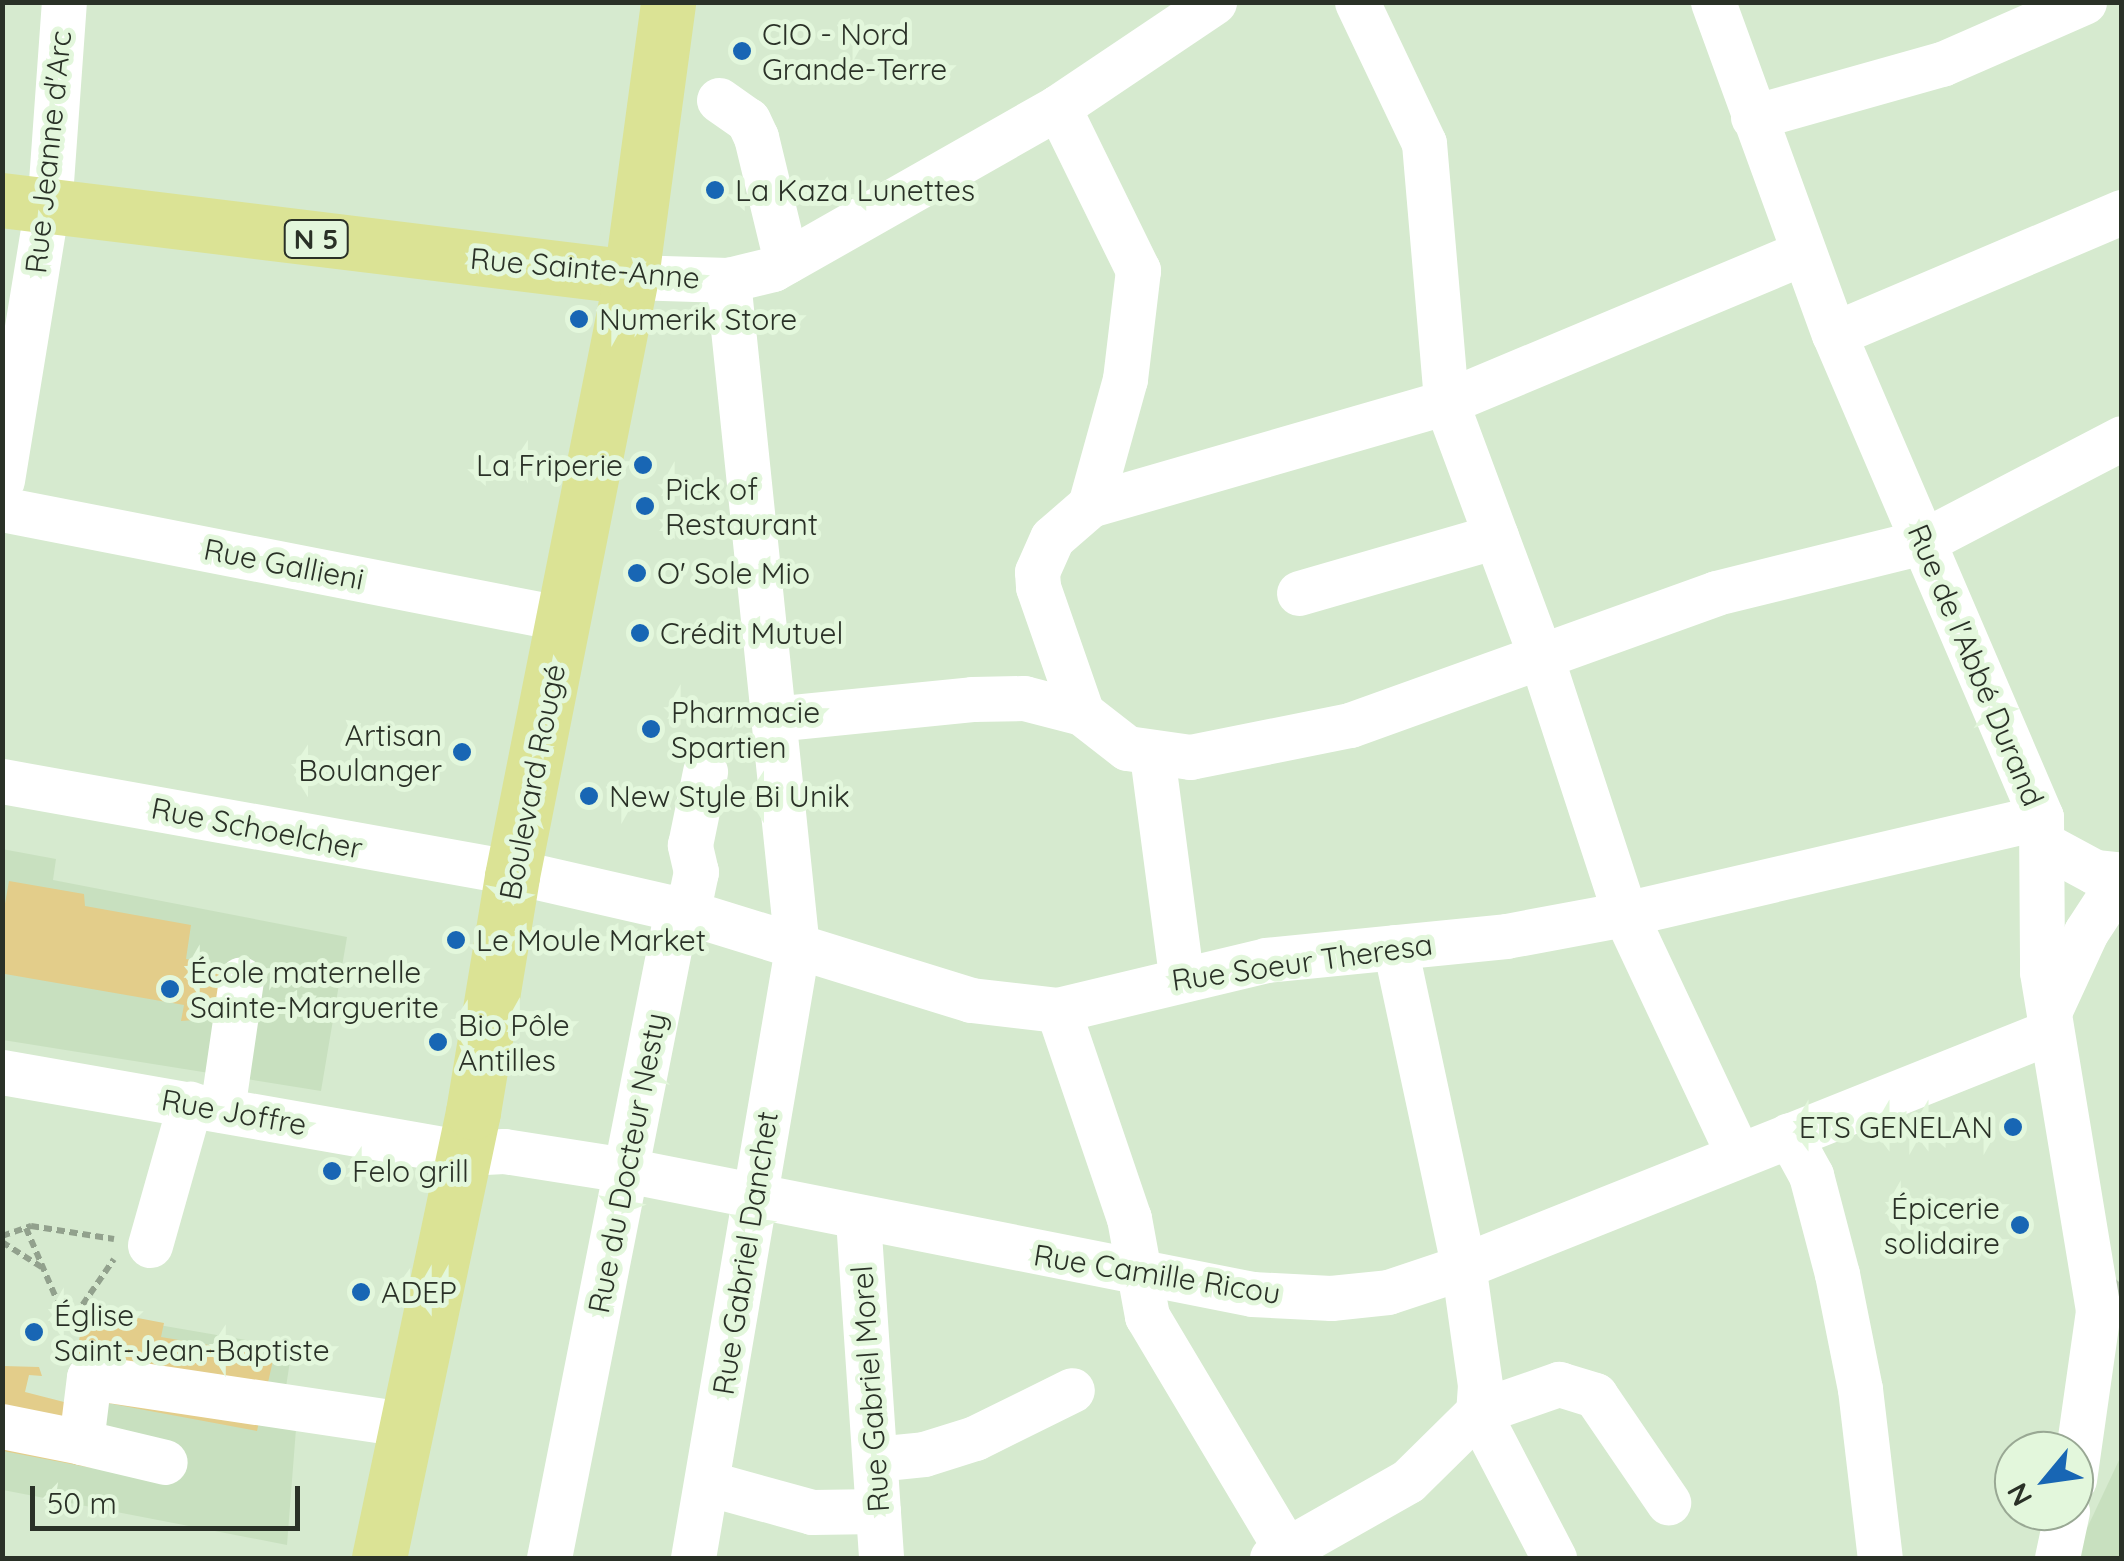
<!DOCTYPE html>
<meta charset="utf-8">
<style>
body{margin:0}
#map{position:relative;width:2124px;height:1561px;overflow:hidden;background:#d6eacf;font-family:Quicksand,sans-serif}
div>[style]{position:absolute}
.built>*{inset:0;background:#c8e0bf}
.green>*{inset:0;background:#e3cd8a}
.minor-tunnel>*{height:45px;margin-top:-22.5px;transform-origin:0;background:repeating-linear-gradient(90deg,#b4c5ad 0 45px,transparent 0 67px)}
.path>*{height:6px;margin-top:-3px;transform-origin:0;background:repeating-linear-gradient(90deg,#92a18d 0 8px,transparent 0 13px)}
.minor>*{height:45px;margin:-22.5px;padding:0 22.5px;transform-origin:22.5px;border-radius:22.5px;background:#fff}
.major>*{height:55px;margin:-27.5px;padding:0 27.5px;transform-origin:27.5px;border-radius:27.5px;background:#dbe395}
.dots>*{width:28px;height:28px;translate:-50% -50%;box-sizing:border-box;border:5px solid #e3f7dc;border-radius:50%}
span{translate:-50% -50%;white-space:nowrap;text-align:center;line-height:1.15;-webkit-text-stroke:10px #e3f7dc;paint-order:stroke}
.shield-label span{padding:2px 8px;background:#e3f7dc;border:2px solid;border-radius:8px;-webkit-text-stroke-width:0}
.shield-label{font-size:28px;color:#2a3127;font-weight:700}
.poi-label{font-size:30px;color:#2a3127}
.left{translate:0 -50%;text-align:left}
.right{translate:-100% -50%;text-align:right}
.street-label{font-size:30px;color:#2a3127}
.frame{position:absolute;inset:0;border:5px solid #2a3127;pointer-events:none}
.north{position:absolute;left:1994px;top:1431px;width:100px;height:100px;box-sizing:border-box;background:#e3f7dc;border:2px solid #99a894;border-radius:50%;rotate:241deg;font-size:28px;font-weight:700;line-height:40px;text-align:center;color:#2a3127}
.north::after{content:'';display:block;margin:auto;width:35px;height:45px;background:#1866b4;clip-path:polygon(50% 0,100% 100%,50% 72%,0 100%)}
.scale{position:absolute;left:30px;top:1486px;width:270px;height:45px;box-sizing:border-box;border:5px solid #2a3127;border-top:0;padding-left:12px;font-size:30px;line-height:35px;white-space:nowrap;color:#2a3127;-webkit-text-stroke:8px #e3f7dc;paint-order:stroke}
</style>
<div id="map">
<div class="built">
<i style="clip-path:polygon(2px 849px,56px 859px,53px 880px,347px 937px,321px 1091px,3px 1040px)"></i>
<i style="clip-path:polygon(124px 1319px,292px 1348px,284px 1400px,298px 1403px,287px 1545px,3px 1490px,2px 1410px,69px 1410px)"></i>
<i style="clip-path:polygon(2121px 1456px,2121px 1558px,2073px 1558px)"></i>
</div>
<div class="green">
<i style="clip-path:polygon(9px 881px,84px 894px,85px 906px,191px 925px,186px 959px,230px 968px,223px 1029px,207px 1019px,181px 1021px,184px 1005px,5px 974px,3px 915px)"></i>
<i style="clip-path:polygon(122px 1315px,164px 1323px,161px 1337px,274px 1356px,257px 1431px,107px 1403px,92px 1468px,3px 1451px,3px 1366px,39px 1367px,42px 1376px,29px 1375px,25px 1392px,68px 1403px,80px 1335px)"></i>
</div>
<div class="minor-tunnel">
<i style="left:2098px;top:1311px;width:36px;rotate:-48deg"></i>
</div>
<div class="path">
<i style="left:26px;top:1228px;width:107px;rotate:66.8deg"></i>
<i style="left:68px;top:1326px;width:81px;rotate:-55.5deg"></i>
<i style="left:2px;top:1236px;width:31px;rotate:-19deg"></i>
<i style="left:31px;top:1226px;width:84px;rotate:8.9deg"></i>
<i style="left:2px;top:1242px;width:49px;rotate:32.4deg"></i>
<i style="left:70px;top:1326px;width:20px;rotate:11deg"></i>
</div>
<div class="minor">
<i style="left:1357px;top:2px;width:156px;rotate:64.6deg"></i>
<i style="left:1424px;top:143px;width:260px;rotate:85.1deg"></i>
<i style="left:1446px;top:402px;width:275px;rotate:69.6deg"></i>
<i style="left:1542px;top:660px;width:267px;rotate:71.9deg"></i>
<i style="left:1625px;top:914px;width:265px;rotate:64.8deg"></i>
<i style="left:1713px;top:2px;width:353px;rotate:70deg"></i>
<i style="left:1834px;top:334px;width:525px;rotate:66.8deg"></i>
<i style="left:2041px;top:817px;width:155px;rotate:89.6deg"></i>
<i style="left:2042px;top:972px;width:344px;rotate:80.6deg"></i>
<i style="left:2098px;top:1311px;width:170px;rotate:98.1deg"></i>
<i style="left:719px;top:100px;width:35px;rotate:35deg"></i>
<i style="left:748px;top:120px;width:19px;rotate:65deg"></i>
<i style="left:756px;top:137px;width:128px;rotate:76.4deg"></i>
<i style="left:1058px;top:107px;width:182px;rotate:63.9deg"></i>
<i style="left:1138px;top:270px;width:110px;rotate:96.8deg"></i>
<i style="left:1125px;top:379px;width:131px;rotate:105.5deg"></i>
<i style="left:1090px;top:505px;width:50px;rotate:139deg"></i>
<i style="left:1052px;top:538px;width:37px;rotate:114deg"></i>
<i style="left:1037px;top:572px;width:15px;rotate:86deg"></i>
<i style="left:1038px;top:587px;width:133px;rotate:70.8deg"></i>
<i style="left:1082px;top:713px;width:57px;rotate:37.9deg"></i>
<i style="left:1127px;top:748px;width:64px;rotate:8.1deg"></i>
<i style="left:1190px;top:757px;width:163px;rotate:-11.3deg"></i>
<i style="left:1350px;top:725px;width:389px;rotate:-19.8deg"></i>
<i style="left:1716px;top:593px;width:212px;rotate:-13.9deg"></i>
<i style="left:1922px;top:542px;width:225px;rotate:-27.5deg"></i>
<i style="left:1753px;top:117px;width:196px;rotate:-15.7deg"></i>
<i style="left:1942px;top:64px;width:155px;rotate:-23.6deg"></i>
<i style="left:631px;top:277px;width:97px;rotate:1.8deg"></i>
<i style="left:728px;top:280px;width:46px;rotate:-13.7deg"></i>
<i style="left:773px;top:269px;width:328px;rotate:-29.6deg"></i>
<i style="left:1058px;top:107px;width:188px;rotate:-33.9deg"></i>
<i style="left:1834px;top:334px;width:313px;rotate:-23deg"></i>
<i style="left:2px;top:480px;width:302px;rotate:-80.7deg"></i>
<i style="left:51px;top:182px;width:180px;rotate:-85.9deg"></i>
<i style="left:1090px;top:505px;width:371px;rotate:-16.1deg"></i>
<i style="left:1446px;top:402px;width:386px;rotate:-22.7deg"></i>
<i style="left:2px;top:509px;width:574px;rotate:11.06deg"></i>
<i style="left:1299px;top:593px;width:205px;rotate:-16.1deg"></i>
<i style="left:773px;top:719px;width:200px;rotate:-5.7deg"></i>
<i style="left:972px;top:699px;width:52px;rotate:-1.1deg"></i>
<i style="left:1024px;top:698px;width:60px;rotate:14.5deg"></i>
<i style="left:1152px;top:755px;width:223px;rotate:82.5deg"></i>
<i style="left:2px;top:781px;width:539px;rotate:10.14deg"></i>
<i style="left:533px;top:876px;width:148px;rotate:12.9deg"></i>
<i style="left:677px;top:909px;width:308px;rotate:17.2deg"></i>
<i style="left:971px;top:1000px;width:88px;rotate:6.6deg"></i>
<i style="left:1058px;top:1010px;width:214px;rotate:-13.5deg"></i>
<i style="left:1266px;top:960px;width:241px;rotate:-5.7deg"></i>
<i style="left:1506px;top:936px;width:121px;rotate:-10.5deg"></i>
<i style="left:1625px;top:914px;width:427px;rotate:-13.1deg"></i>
<i style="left:2043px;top:844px;width:59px;rotate:28.3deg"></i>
<i style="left:2095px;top:872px;width:27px;rotate:6deg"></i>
<i style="left:1395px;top:947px;width:324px;rotate:77.9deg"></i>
<i style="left:1463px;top:1264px;width:122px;rotate:82deg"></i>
<i style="left:1480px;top:1385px;width:27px;rotate:94deg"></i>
<i style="left:1478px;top:1412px;width:165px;rotate:62.5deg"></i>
<i style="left:1058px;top:1010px;width:220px;rotate:71.2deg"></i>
<i style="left:1129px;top:1218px;width:100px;rotate:79.6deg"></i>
<i style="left:1147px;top:1316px;width:282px;rotate:59.2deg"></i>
<i style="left:2050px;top:1010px;width:86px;rotate:-65.2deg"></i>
<i style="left:2086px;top:932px;width:66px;rotate:-56.8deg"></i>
<i style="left:2px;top:1072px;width:470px;rotate:9.9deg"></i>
<i style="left:465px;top:1153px;width:39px;rotate:-3deg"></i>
<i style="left:504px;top:1151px;width:123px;rotate:8.9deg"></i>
<i style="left:626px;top:1170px;width:638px;rotate:11.2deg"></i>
<i style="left:1252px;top:1294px;width:79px;rotate:2.9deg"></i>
<i style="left:1331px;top:1298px;width:57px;rotate:-6deg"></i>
<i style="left:1388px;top:1292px;width:63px;rotate:-18.4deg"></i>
<i style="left:1448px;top:1272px;width:647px;rotate:-21.77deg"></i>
<i style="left:222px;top:1110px;width:132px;rotate:-81.7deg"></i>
<i style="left:1789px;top:1135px;width:46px;rotate:61.2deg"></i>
<i style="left:1811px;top:1175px;width:102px;rotate:75.3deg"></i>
<i style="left:1837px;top:1274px;width:117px;rotate:78.7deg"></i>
<i style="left:1860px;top:1389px;width:170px;rotate:83.3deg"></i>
<i style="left:858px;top:1219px;width:340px;rotate:86.1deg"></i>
<i style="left:150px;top:1245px;width:147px;rotate:-74.2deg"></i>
<i style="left:2px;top:1426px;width:81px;rotate:11.4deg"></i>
<i style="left:81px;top:1442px;width:65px;rotate:-83deg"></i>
<i style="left:89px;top:1377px;width:325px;rotate:8.5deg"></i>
<i style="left:81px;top:1442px;width:86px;rotate:13.4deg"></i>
<i style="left:875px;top:1459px;width:49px;rotate:-5.8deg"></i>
<i style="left:924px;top:1454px;width:53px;rotate:-17.4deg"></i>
<i style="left:975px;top:1438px;width:108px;rotate:-26.3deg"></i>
<i style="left:707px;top:1483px;width:109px;rotate:15.4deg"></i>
<i style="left:812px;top:1512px;width:66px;rotate:-0.9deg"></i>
<i style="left:549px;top:1558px;width:662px;rotate:-78.84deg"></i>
<i style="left:677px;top:909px;width:20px;rotate:-45deg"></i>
<i style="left:691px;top:895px;width:24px;rotate:-78deg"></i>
<i style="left:696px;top:872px;width:28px;rotate:-103deg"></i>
<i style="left:690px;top:845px;width:75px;rotate:-78.4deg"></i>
<i style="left:693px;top:1558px;width:619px;rotate:-80.32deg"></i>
<i style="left:797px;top:948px;width:672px;rotate:-95.9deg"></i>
<i style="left:1272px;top:1558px;width:156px;rotate:-29.5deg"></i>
<i style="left:1408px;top:1481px;width:98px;rotate:-44.6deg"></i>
<i style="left:1478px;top:1412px;width:86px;rotate:-19.1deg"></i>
<i style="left:1559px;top:1384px;width:38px;rotate:17deg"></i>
<i style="left:1595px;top:1395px;width:130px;rotate:55.7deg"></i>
<i style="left:2057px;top:1558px;width:48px;rotate:-78deg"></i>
</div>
<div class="major">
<i style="left:2px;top:200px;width:634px;rotate:6.98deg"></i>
<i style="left:379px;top:1558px;width:456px;rotate:-78.1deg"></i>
<i style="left:473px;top:1112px;width:239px;rotate:-80.6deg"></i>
<i style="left:512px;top:876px;width:611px;rotate:-78.76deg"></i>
<i style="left:631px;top:277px;width:277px;rotate:-82.3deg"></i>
</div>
<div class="dots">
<i style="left:742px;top:51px;background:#1866b4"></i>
<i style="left:715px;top:190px;background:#1866b4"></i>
<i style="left:579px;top:319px;background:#1866b4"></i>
<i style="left:643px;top:465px;background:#1866b4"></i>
<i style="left:645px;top:506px;background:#1866b4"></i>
<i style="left:637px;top:573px;background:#1866b4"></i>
<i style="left:640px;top:633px;background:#1866b4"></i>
<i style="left:651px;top:729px;background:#1866b4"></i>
<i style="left:462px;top:752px;background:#1866b4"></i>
<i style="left:589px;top:796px;background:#1866b4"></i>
<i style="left:456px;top:940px;background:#1866b4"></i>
<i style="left:170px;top:989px;background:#1866b4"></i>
<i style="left:438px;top:1042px;background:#1866b4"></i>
<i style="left:2013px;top:1127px;background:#1866b4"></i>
<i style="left:332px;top:1171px;background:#1866b4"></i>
<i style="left:2020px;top:1225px;background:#1866b4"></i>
<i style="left:361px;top:1292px;background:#1866b4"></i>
<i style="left:34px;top:1332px;background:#1866b4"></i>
</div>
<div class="shield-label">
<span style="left:316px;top:239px">N 5</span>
</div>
<div class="poi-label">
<span class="left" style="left:762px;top:51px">CIO - Nord<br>Grande-Terre</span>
<span class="left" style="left:735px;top:190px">La Kaza Lunettes</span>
<span class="left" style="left:599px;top:319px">Numerik Store</span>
<span class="right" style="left:623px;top:465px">La Friperie</span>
<span class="left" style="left:665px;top:506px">Pick of<br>Restaurant</span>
<span class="left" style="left:657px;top:573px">O' Sole Mio</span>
<span class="left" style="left:660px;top:633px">Crédit Mutuel</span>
<span class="left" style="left:671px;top:729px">Pharmacie<br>Spartien</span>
<span class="right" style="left:442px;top:752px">Artisan<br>Boulanger</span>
<span class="left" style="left:609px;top:796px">New Style Bi Unik</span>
<span class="left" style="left:476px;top:940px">Le Moule Market</span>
<span class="left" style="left:190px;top:989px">École maternelle<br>Sainte-Marguerite</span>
<span class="left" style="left:458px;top:1042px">Bio Pôle<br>Antilles</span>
<span class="right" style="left:1993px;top:1127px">ETS GENELAN</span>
<span class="left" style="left:352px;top:1171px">Felo grill</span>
<span class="right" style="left:2000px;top:1225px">Épicerie<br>solidaire</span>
<span class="left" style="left:381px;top:1292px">ADEP</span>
<span class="left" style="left:54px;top:1332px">Église<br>Saint-Jean-Baptiste</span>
</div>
<div class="street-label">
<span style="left:48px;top:152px;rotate:-84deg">Rue Jeanne d'Arc</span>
<span style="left:585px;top:268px;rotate:5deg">Rue Sainte-Anne</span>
<span style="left:284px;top:564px;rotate:11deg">Rue Gallieni</span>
<span style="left:1976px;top:665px;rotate:67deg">Rue de l'Abbé Durand</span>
<span style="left:532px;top:782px;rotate:-79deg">Boulevard Rougé</span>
<span style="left:257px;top:828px;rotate:11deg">Rue Schoelcher</span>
<span style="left:1302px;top:962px;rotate:-8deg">Rue Soeur Theresa</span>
<span style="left:234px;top:1112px;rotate:10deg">Rue Joffre</span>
<span style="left:627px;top:1163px;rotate:-79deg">Rue du Docteur Nesty</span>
<span style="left:745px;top:1253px;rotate:-81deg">Rue Gabriel Danchet</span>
<span style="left:1157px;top:1274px;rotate:9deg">Rue Camille Ricou</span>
<span style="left:870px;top:1389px;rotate:-94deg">Rue Gabriel Morel</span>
</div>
<div class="frame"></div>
<div class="north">N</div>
<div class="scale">50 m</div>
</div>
